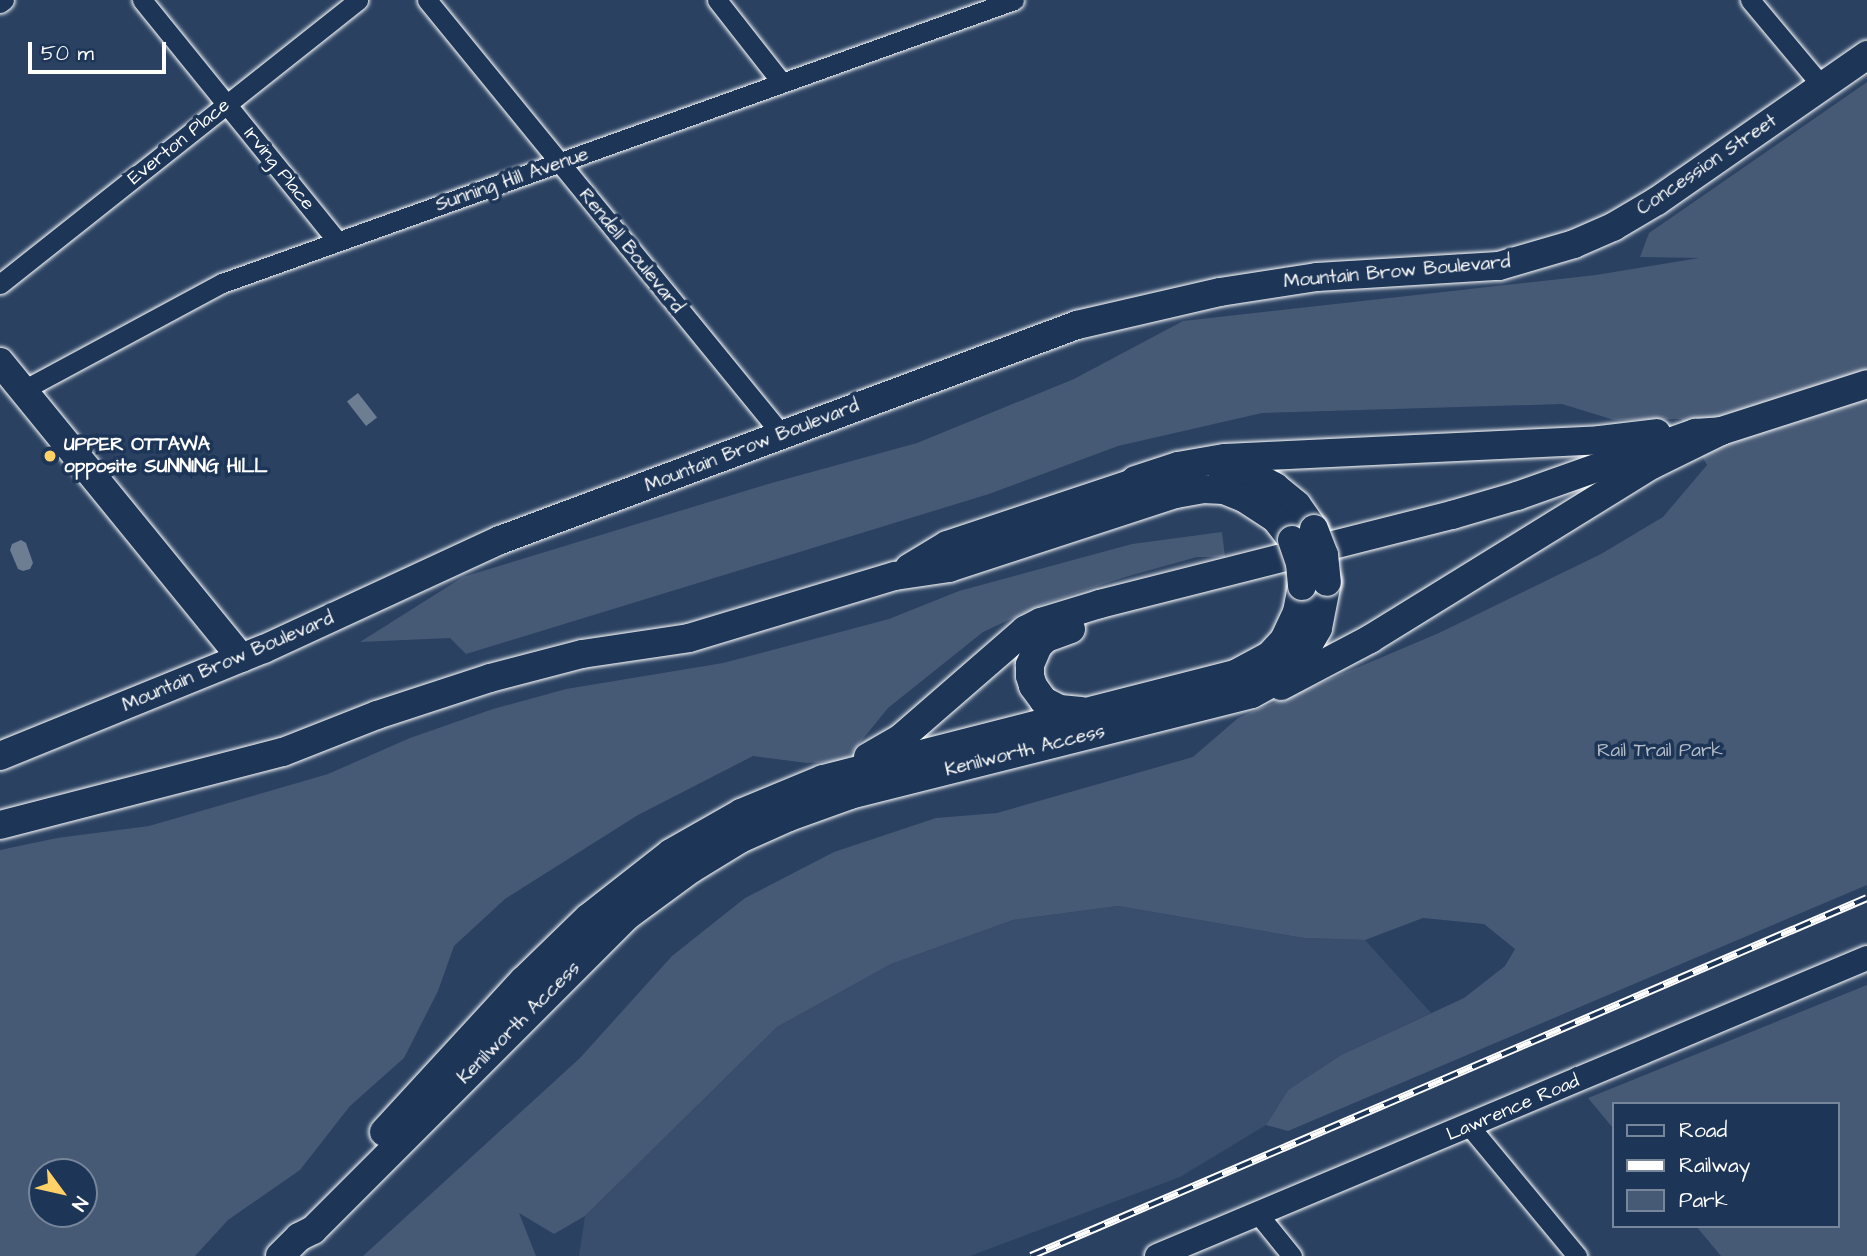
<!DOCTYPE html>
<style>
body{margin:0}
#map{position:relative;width:1867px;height:1256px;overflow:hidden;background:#2a4161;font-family:"Architects Daughter",sans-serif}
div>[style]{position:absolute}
.built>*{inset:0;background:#394e6c}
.green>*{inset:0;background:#465975}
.water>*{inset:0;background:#6d7d92;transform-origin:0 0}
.roads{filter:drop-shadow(0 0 2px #fff) drop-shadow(0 0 2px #fff)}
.minor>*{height:19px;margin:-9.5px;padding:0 9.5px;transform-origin:9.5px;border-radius:9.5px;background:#1d3557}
.tertiary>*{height:24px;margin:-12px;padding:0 12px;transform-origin:12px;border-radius:12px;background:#1d3557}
.secondary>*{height:28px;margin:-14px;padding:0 14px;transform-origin:14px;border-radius:14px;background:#1d3557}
.rail>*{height:8px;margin-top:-4px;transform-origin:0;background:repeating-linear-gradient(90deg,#1d3557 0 16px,#fff 0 32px);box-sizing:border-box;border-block:2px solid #fff}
.bridges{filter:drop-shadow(0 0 2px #fff) drop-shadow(0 0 2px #fff)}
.secondary-bridge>*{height:28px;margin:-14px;padding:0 14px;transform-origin:14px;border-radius:14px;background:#1d3557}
.dots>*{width:19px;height:19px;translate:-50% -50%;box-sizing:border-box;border:4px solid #1d3557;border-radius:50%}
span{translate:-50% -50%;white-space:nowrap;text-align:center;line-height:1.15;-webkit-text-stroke:7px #1d3557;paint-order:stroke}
.street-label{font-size:19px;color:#fff}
.poi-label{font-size:19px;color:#fff;font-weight:700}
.left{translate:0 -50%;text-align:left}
.park-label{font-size:19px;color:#b5bdc8}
.legend{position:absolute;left:1612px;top:1102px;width:228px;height:126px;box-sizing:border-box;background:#1d3557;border:2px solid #77869a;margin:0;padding:9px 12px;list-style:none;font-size:21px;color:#fff}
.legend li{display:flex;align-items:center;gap:14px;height:35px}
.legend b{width:35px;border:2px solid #77869a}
.north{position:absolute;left:28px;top:1158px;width:70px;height:70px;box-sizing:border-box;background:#1d3557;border:2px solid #77869a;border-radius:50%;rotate:123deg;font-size:19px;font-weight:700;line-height:28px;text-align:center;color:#fff}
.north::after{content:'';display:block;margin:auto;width:24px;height:32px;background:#ffd166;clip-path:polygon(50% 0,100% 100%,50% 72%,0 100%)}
.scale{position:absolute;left:28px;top:42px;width:138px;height:32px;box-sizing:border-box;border:4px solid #fff;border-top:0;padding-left:9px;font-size:21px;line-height:24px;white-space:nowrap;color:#fff;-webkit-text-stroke:5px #1d3557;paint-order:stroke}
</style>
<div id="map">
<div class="built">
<i style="clip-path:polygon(1118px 906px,1304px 938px,1365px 940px,1431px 1013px,1341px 1055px,1288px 1090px,1266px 1125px,1180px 1177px,970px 1256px,579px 1256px,585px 1216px,777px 1027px,891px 964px,1013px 920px)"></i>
</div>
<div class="green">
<i style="clip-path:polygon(1867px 82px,1867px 885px,1288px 1131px,1266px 1125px,1288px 1090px,1341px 1055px,1464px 998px,1505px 966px,1515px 949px,1484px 924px,1423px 918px,1365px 940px,1304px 938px,1118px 906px,1013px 920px,891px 964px,777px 1027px,585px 1216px,554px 1234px,519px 1213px,536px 1256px,363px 1256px,580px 1058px,672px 956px,745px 898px,834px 852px,936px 818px,997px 813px,1193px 757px,1238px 718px,1439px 633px,1601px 554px,1663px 517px,1707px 465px,1681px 419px,1614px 420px,1562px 404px,1262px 413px,1118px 446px,989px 494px,466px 654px,450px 638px,360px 642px,463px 577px,768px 484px,917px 443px,1074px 379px,1183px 321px,1596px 275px,1699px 258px,1640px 257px,1649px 233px)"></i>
<i style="clip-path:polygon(evenodd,1222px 532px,1225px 557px,1197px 557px,1125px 577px,1043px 604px,983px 632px,888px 708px,845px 761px,807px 763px,753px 756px,638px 815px,505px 899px,454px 946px,438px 991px,404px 1058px,350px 1106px,300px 1170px,228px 1220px,195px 1256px,0 1256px,0 850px,57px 838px,149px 826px,328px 774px,410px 738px,493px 709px,566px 689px,723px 663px,889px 619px,959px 591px,1132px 544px,1222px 532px,42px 1172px,84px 1172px,84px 1214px,42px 1214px,42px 1172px)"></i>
<i style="clip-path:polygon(1867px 985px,1867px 1256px,1721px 1256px,1696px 1226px,1837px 1226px,1837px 1104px,1613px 1104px,1613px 1128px,1588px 1098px)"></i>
</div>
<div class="water">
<i style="left:358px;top:393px;width:31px;height:14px;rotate:52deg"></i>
<i style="clip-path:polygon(21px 540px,26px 543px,33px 563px,30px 569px,23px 571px,18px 569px,10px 550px,12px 544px)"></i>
</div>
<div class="roads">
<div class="minor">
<i style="left:142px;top:0;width:310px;rotate:51deg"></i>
<i style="left:427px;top:0;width:563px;rotate:50.77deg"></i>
<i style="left:717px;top:0;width:105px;rotate:51.9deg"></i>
<i style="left:1750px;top:0;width:112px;rotate:50.1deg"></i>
<i style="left:0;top:3px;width:5px;rotate:-37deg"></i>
<i style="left:0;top:284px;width:457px;rotate:-38.4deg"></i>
<i style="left:23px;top:390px;width:226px;rotate:-28.3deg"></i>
<i style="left:222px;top:283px;width:841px;rotate:-19.66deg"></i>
<i style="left:1470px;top:1127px;width:168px;rotate:50.3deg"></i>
<i style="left:1258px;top:1214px;width:54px;rotate:51deg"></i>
</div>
<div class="tertiary">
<i style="left:1157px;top:1256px;width:770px;rotate:-22.77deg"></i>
</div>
<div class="secondary">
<i style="left:0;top:362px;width:382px;rotate:50.8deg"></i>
<i style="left:1220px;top:467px;width:20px;rotate:3deg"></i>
<i style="left:1240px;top:468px;width:40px;rotate:28deg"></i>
<i style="left:1275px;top:487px;width:28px;rotate:39deg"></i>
<i style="left:1297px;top:505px;width:29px;rotate:55deg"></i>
<i style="left:1135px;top:480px;width:45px;rotate:-18deg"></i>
<i style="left:1178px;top:466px;width:48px;rotate:-9.7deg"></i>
<i style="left:1225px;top:458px;width:375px;rotate:-2.7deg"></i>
<i style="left:1600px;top:440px;width:57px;rotate:-7deg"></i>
<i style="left:909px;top:568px;width:44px;rotate:-31.2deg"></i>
<i style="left:947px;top:545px;width:216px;rotate:-18.4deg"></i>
<i style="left:1071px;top:629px;width:27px;rotate:160deg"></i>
<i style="left:1046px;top:638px;width:11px;rotate:135deg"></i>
<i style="left:1038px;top:646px;width:21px;rotate:113deg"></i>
<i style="left:1030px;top:665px;width:11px;rotate:90deg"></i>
<i style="left:1030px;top:676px;width:10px;rotate:73deg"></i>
<i style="left:1033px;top:686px;width:19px;rotate:54deg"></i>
<i style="left:1044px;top:701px;width:18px;rotate:27deg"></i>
<i style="left:1060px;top:709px;width:21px;rotate:5deg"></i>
<i style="left:1281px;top:686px;width:101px;rotate:-27.8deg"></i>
<i style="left:1370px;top:639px;width:331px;rotate:-31.7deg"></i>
<i style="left:1652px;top:465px;width:77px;rotate:-26.2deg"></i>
<i style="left:1721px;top:431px;width:153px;rotate:-17.8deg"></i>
<i style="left:0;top:756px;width:285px;rotate:-22.1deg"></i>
<i style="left:264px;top:649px;width:260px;rotate:-24.8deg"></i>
<i style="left:500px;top:540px;width:616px;rotate:-20.44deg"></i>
<i style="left:1077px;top:325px;width:147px;rotate:-13deg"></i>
<i style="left:1220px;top:292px;width:98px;rotate:-8.8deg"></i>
<i style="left:1317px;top:277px;width:182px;rotate:-3.5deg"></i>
<i style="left:1499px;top:266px;width:78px;rotate:-16.3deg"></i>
<i style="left:1574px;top:244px;width:43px;rotate:-23.6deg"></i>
<i style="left:1613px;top:227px;width:51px;rotate:-30.6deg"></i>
<i style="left:1657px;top:201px;width:256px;rotate:-34.8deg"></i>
<i style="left:868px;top:757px;width:39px;rotate:-30deg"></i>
<i style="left:902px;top:737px;width:163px;rotate:-41deg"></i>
<i style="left:1025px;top:630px;width:18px;rotate:-27deg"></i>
<i style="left:1041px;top:622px;width:62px;rotate:-17deg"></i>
<i style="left:1100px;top:604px;width:363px;rotate:-14.2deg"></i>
<i style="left:1452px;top:515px;width:68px;rotate:-16.3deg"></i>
<i style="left:1517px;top:496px;width:189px;rotate:-19.5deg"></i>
<i style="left:1695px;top:433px;width:26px;rotate:-4deg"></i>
<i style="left:0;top:825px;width:292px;rotate:-14.5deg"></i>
<i style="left:283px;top:752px;width:101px;rotate:-21.5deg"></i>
<i style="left:377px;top:715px;width:119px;rotate:-18.1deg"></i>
<i style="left:490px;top:678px;width:95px;rotate:-14.6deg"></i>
<i style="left:582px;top:654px;width:108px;rotate:-8.5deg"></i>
<i style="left:689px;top:638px;width:215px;rotate:-16.8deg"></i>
<i style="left:895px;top:576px;width:55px;rotate:-8.4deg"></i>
<i style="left:949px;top:568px;width:239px;rotate:-18.1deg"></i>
<i style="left:1176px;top:494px;width:27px;rotate:-10deg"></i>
<i style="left:1203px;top:489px;width:21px;rotate:3deg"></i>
<i style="left:1224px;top:490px;width:22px;rotate:22deg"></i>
<i style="left:1244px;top:498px;width:37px;rotate:33deg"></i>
<i style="left:1275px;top:518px;width:28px;rotate:52deg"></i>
<i style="left:384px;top:1132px;width:205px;rotate:-47.4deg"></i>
<i style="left:523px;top:981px;width:91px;rotate:-44.1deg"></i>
<i style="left:588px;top:918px;width:105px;rotate:-38.1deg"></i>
<i style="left:671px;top:853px;width:81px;rotate:-29.7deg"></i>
<i style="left:741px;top:813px;width:89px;rotate:-22.5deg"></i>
<i style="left:823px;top:779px;width:425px;rotate:-14.3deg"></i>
<i style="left:1235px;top:674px;width:40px;rotate:-28deg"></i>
<i style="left:1270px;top:655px;width:21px;rotate:-47deg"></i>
<i style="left:1284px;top:640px;width:31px;rotate:-65deg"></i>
<i style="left:1297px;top:612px;width:26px;rotate:-79deg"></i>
<i style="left:280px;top:1256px;width:27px;rotate:-45deg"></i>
<i style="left:299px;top:1237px;width:16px;rotate:-27deg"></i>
<i style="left:313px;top:1230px;width:444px;rotate:-45deg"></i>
<i style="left:627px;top:916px;width:79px;rotate:-36.3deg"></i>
<i style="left:691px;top:869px;width:57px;rotate:-31.5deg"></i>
<i style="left:740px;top:839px;width:54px;rotate:-24.2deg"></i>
<i style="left:789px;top:817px;width:65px;rotate:-19.8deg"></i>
<i style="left:850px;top:795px;width:414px;rotate:-14.1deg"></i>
<i style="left:1252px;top:694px;width:29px;rotate:-29deg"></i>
<i style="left:1277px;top:680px;width:35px;rotate:-44deg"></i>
<i style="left:1302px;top:656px;width:32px;rotate:-60deg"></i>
<i style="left:1318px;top:628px;width:47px;rotate:-78.9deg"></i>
</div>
</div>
<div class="rail">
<i style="left:1031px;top:1256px;width:909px;rotate:-23.18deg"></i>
</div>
<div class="bridges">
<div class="secondary-bridge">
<i style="left:1314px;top:529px;width:28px;rotate:69deg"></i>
<i style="left:1324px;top:555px;width:27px;rotate:84deg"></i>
<i style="left:1292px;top:540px;width:24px;rotate:71deg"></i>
<i style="left:1300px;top:563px;width:23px;rotate:85deg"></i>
</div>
</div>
<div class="dots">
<i style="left:50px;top:456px;background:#ffd166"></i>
</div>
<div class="street-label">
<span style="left:179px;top:142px;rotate:-39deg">Everton Place</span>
<span style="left:1707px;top:165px;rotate:-34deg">Concession Street</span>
<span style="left:279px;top:169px;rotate:51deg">Irving Place</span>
<span style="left:512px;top:180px;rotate:-19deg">Sunning Hill Avenue</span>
<span style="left:631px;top:251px;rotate:51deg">Rendell Boulevard</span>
<span style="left:1397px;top:272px;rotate:-5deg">Mountain Brow Boulevard</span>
<span style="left:752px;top:446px;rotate:-21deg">Mountain Brow Boulevard</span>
<span style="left:228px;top:662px;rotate:-23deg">Mountain Brow Boulevard</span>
<span style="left:1025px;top:751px;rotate:-14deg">Kenilworth Access</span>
<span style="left:519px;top:1023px;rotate:-45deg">Kenilworth Access</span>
<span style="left:1513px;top:1108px;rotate:-23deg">Lawrence Road</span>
</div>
<div class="poi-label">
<span class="left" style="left:64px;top:456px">UPPER OTTAWA<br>opposite SUNNING HILL</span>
</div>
<div class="park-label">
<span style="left:1660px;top:751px">Rail Trail Park</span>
</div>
<ul class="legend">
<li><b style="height:9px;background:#1d3557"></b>Road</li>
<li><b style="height:9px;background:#fff"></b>Railway</li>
<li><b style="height:19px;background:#465975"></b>Park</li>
</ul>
<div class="north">N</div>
<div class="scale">50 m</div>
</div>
